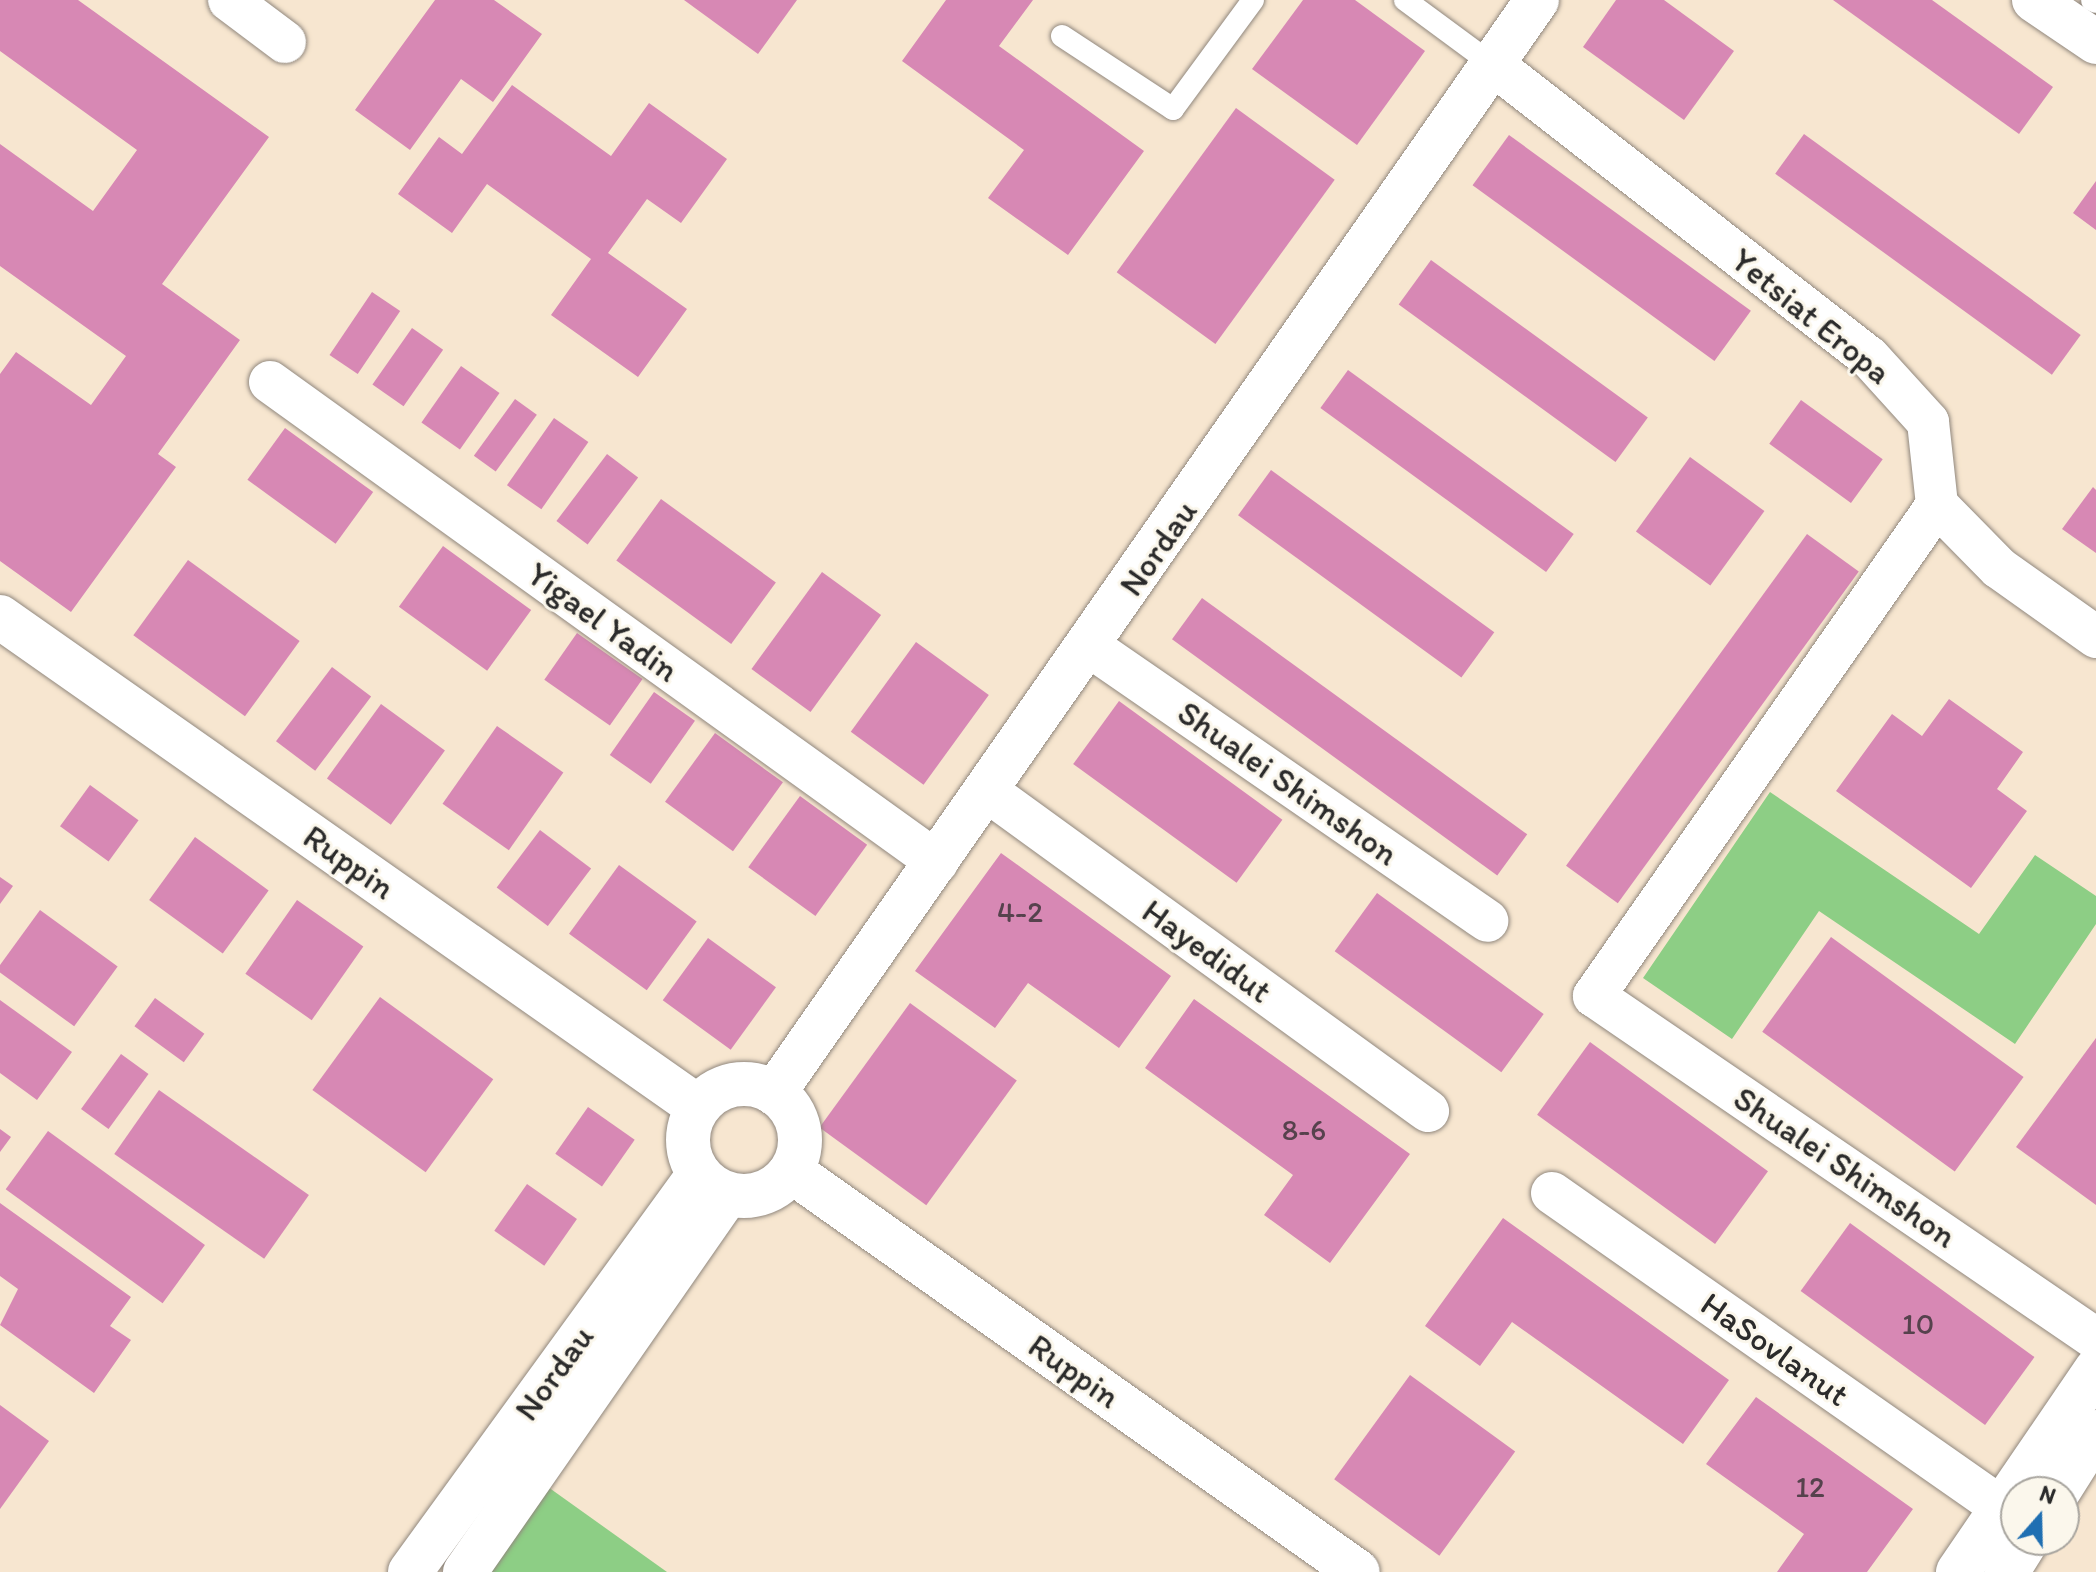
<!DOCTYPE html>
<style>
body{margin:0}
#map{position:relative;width:2096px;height:1572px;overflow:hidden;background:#f7e6d0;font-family:Itim,sans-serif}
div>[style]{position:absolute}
.green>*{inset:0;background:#8dce85}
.building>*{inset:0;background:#d788b4;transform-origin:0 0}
.roads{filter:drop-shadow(0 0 2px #91887e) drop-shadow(0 0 2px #91887e)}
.service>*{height:22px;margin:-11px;padding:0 11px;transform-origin:11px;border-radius:11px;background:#fff}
.minor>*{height:42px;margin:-21px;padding:0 21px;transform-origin:21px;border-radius:21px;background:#fff}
.tertiary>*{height:44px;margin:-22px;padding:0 22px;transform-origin:22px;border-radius:22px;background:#fff}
.tertiary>.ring{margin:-22px;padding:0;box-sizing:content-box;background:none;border:44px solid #fff;border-radius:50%}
.secondary>*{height:44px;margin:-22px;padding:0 22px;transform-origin:22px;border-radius:22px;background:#fff}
span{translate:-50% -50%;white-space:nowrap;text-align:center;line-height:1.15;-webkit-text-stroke:6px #fbf7ec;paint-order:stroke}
.number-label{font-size:30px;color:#56424d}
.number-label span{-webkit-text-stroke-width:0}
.street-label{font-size:34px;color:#2b2b2b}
.north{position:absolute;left:2000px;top:1476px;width:80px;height:80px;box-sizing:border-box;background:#fbf7ec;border:2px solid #a8a59f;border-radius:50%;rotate:20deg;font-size:22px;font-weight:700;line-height:32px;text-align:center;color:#2b2b2b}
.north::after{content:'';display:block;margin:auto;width:28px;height:36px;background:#1f6fb2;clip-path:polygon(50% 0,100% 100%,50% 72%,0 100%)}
</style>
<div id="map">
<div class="green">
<i style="clip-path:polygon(1770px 792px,1979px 934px,2035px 855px,2096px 896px,2096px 924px,2015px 1044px,1819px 911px,1732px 1039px,1643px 978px)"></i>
<i style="clip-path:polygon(548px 1487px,667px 1572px,486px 1572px)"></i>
</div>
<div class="building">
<i style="clip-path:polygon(0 0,78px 0,269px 137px,162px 284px,240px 340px,158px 454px,176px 467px,71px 612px,0 561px,0 374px,16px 352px,91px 405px,126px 356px,0 266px,0 144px,93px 211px,137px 150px,0 51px)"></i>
<i style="clip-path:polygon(435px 0,494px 0,542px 34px,493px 102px,461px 79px,410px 150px,355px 110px)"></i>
<i style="clip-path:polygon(684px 0,797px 0,758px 54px)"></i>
<i style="clip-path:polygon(946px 0,1033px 0,999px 46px,1144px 151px,1068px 255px,988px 198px,1024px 150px,902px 61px)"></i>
<i style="clip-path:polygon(1303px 0,1355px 0,1425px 51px,1357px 145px,1252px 69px)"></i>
<i style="clip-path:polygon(1616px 0,1664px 0,1734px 51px,1684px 120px,1583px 47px)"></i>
<i style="clip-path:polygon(1833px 0,1932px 0,2053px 87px,2019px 134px)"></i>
<i style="clip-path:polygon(512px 85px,611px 156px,649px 103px,727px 159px,681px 223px,647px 199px,608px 253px,687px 309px,638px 377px,551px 315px,591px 259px,487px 184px,452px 233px,398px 194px,439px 137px,462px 154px)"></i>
<i style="left:1236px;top:108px;width:122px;height:203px;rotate:36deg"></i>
<i style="left:1804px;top:134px;width:342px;height:49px;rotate:36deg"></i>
<i style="left:1509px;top:135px;width:299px;height:62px;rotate:36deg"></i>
<i style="clip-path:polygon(2096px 181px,2096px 230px,2073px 213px)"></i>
<i style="left:1431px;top:260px;width:268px;height:55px;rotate:36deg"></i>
<i style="left:372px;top:292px;width:34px;height:76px;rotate:34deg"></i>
<i style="left:412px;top:328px;width:38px;height:69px;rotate:35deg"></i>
<i style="left:461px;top:366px;width:47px;height:69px;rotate:35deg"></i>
<i style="left:1348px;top:370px;width:279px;height:47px;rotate:36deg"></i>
<i style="left:515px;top:399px;width:27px;height:70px;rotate:36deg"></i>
<i style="left:1801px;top:400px;width:101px;height:54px;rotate:36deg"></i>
<i style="left:554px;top:418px;width:42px;height:82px;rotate:35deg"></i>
<i style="left:285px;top:428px;width:109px;height:64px;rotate:36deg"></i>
<i style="left:607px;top:454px;width:39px;height:84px;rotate:37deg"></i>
<i style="left:1690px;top:457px;width:92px;height:92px;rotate:36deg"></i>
<i style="left:1271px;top:470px;width:276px;height:56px;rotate:36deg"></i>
<i style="clip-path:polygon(2093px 487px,2096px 490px,2096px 553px,2062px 529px)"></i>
<i style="left:661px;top:499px;width:142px;height:76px;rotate:36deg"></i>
<i style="left:1807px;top:534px;width:64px;height:410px;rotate:36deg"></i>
<i style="left:443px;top:546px;width:109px;height:75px;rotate:36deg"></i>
<i style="left:188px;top:560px;width:138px;height:93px;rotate:36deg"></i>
<i style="left:822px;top:572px;width:73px;height:120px;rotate:36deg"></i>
<i style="left:1202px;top:598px;width:402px;height:51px;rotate:36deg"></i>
<i style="left:577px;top:633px;width:80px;height:57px;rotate:35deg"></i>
<i style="left:916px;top:642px;width:90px;height:111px;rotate:36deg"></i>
<i style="left:332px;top:667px;width:49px;height:93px;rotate:37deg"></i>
<i style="left:654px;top:692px;width:50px;height:77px;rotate:35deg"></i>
<i style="clip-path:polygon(1949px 699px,2023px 752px,1997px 789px,2027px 811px,1971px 888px,1836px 791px,1892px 714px,1922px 736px)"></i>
<i style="left:1119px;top:701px;width:202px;height:78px;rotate:36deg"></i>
<i style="left:381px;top:704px;width:79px;height:92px;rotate:36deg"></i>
<i style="left:497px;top:726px;width:81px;height:95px;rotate:35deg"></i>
<i style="left:715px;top:733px;width:84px;height:85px;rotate:36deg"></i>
<i style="left:90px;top:785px;width:60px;height:51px;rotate:36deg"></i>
<i style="left:800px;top:796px;width:83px;height:88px;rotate:36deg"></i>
<i style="left:540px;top:830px;width:64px;height:72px;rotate:37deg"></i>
<i style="left:195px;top:837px;width:91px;height:78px;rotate:36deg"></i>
<i style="clip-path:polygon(1001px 853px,1171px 976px,1119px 1048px,1028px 983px,995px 1028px,915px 971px)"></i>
<i style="left:619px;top:865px;width:96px;height:85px;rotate:36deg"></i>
<i style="clip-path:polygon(0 877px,13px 886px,0 904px)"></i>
<i style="left:1377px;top:893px;width:206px;height:72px;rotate:36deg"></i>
<i style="left:297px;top:900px;width:81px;height:90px;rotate:35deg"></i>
<i style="left:40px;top:910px;width:96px;height:74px;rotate:36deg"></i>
<i style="left:1831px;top:937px;width:238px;height:117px;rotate:36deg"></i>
<i style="left:708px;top:938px;width:84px;height:77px;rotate:36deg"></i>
<i style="left:380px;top:997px;width:140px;height:115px;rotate:36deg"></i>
<i style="left:155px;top:998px;width:61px;height:35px;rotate:36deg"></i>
<i style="clip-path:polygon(1194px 999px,1410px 1154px,1330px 1263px,1264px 1215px,1293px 1175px,1145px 1068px)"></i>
<i style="clip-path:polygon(0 1000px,72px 1052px,37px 1100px,0 1073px)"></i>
<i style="left:910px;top:1003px;width:132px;height:154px;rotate:36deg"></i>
<i style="clip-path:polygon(2096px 1038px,2096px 1205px,2016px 1147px)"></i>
<i style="left:1590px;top:1042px;width:220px;height:90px;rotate:36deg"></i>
<i style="left:121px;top:1054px;width:34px;height:68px;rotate:36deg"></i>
<i style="left:159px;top:1090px;width:183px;height:78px;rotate:35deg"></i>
<i style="left:588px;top:1107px;width:57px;height:57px;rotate:35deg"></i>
<i style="clip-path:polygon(0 1129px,11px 1137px,0 1152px)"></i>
<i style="left:48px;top:1131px;width:194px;height:72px;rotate:36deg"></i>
<i style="left:527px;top:1184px;width:61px;height:57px;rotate:35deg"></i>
<i style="clip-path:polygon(0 1203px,131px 1297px,110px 1326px,131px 1340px,94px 1393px,0 1325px,18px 1289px,0 1276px)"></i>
<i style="clip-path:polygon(1503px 1218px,1729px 1380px,1683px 1444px,1512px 1322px,1480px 1366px,1425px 1326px)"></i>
<i style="left:1850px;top:1223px;width:228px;height:84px;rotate:36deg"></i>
<i style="left:1410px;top:1375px;width:130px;height:129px;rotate:36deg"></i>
<i style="clip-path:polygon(1756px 1397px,1913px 1509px,1867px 1572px,1777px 1572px,1804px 1534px,1706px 1464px)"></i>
<i style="clip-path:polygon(0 1405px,49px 1441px,0 1509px)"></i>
</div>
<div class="roads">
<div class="service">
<i style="left:1405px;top:0;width:113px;rotate:36.4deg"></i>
<i style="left:2092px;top:0;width:4px;rotate:27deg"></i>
<i style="left:1062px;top:36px;width:133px;rotate:33.3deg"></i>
<i style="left:1173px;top:109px;width:135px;rotate:-53.7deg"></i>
</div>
<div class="minor">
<i style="left:229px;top:0;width:70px;rotate:36.9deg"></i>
<i style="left:1496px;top:67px;width:472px;rotate:37.9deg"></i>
<i style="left:1869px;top:357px;width:88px;rotate:47.8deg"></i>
<i style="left:1928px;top:422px;width:83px;rotate:83.8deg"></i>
<i style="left:1937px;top:505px;width:88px;rotate:45.5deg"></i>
<i style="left:1999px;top:568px;width:119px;rotate:35.4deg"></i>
<i style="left:270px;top:382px;width:822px;rotate:35.74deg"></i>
<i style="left:1937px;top:505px;width:599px;rotate:124.94deg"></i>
<i style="left:1594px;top:996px;width:608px;rotate:34.34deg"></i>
<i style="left:1089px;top:646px;width:484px;rotate:34.6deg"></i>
<i style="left:987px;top:791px;width:545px;rotate:35.97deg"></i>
<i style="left:1552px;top:1193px;width:546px;rotate:35deg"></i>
</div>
<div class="tertiary">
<i style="left:0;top:617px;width:853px;rotate:35.07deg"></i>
<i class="ring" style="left:688px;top:1084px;width:68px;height:68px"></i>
<i style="left:774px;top:1093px;width:1333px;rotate:-55.08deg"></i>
<i style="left:791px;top:1171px;width:694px;rotate:35.27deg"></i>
<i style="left:2058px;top:1492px;width:71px;rotate:-57.7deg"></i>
<i style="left:410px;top:1572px;width:492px;rotate:-54deg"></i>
<i style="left:465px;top:1572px;width:460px;rotate:-55.2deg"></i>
<i style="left:1958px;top:1572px;width:245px;rotate:-55.7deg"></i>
<i style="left:2007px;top:1572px;width:38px;rotate:-58deg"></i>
</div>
<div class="secondary">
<i style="left:2034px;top:0;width:75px;rotate:34.1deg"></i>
</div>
</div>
<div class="number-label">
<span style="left:1020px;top:912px">4-2</span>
<span style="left:1304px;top:1130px">8-6</span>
<span style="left:1918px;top:1324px">10</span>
<span style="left:1810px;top:1487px">12</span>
</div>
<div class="street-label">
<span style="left:1811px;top:316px;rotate:39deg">Yetsiat Eropa</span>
<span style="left:1158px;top:548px;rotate:-55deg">Nordau</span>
<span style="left:603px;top:622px;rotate:36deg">Yigael Yadin</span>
<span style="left:1288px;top:783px;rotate:35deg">Shualei Shimshon</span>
<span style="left:349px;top:862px;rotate:35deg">Ruppin</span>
<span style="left:1207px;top:951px;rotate:36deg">Hayedidut</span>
<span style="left:1845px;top:1167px;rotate:34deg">Shualei Shimshon</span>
<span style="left:1775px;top:1349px;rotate:35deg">HaSovlanut</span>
<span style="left:1074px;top:1371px;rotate:35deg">Ruppin</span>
<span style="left:554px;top:1373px;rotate:-54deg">Nordau</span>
</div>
<div class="north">N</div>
</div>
